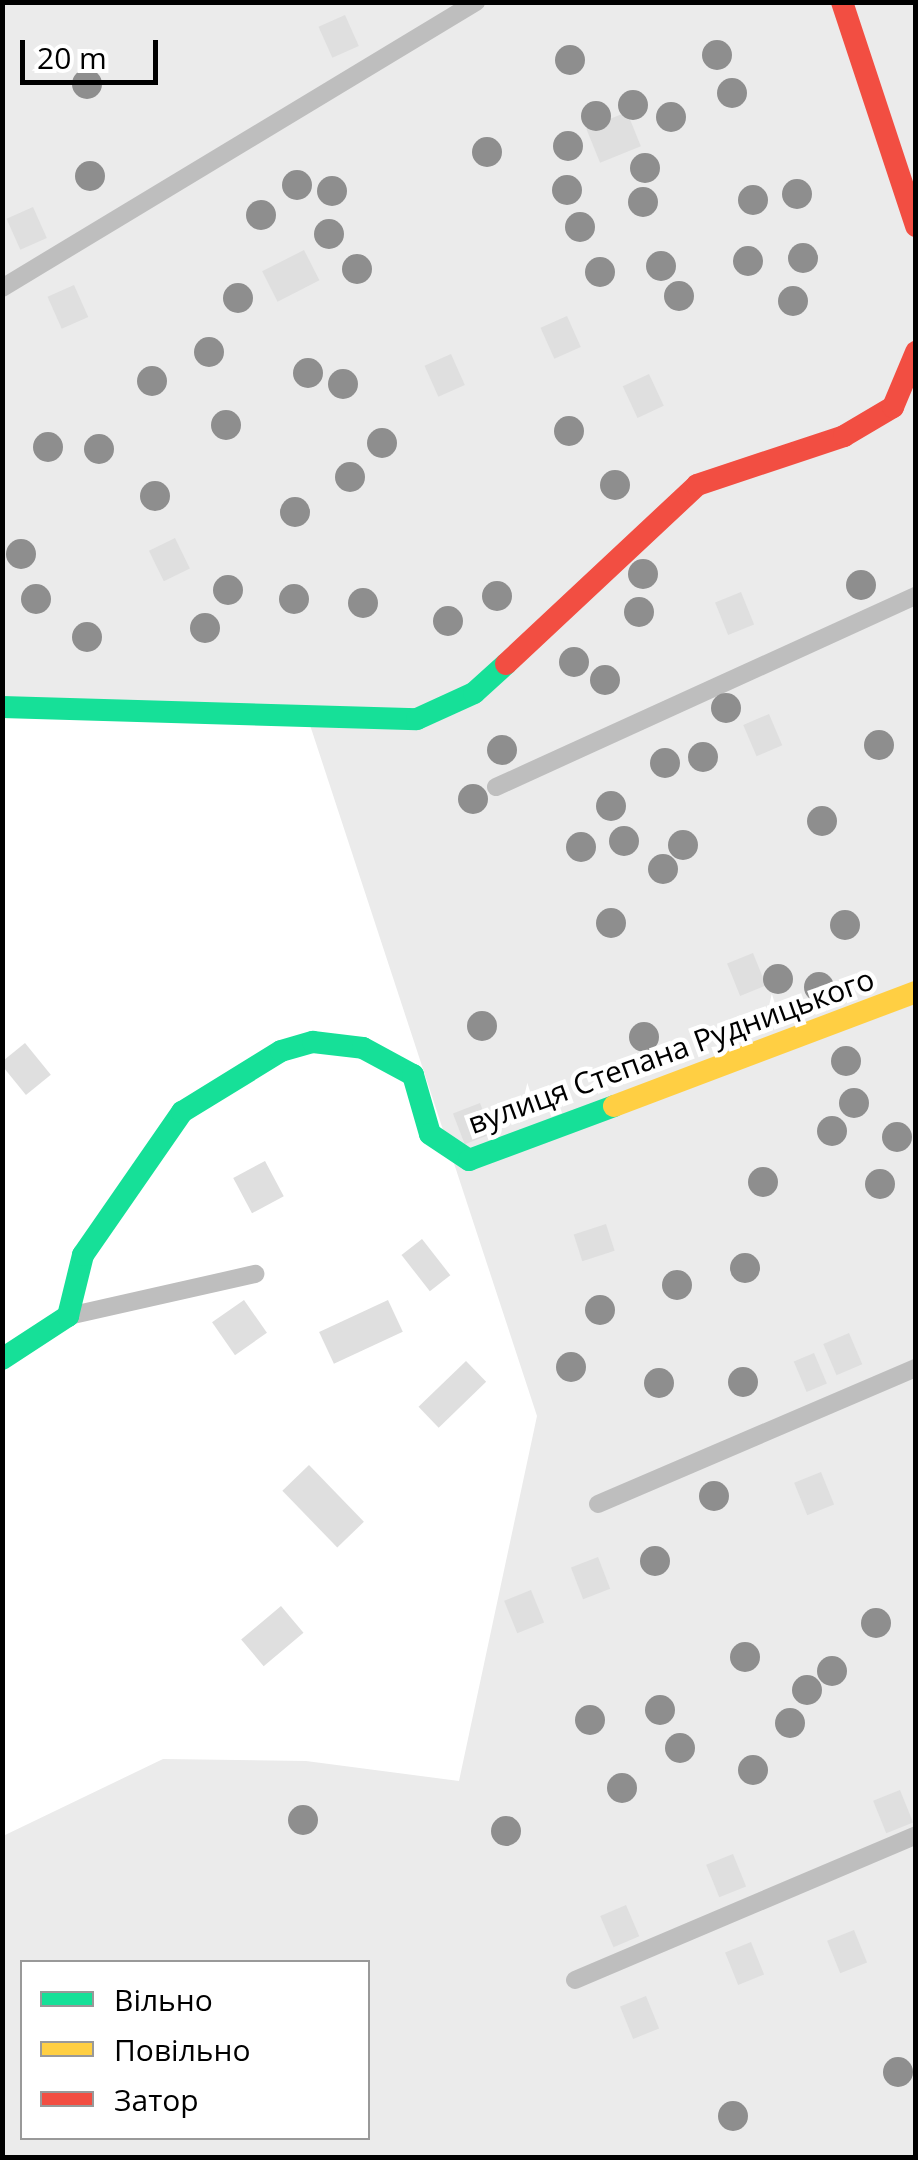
<!DOCTYPE html>
<meta charset="utf-8">
<style>
body{margin:0}
#map{position:relative;width:918px;height:2160px;overflow:hidden;background:#fff;font-family:"Open Sans",sans-serif}
div>[style]{position:absolute}
.green>*{inset:0;background:#ebebeb}
.building>*{inset:0;background:#dfdfdf;transform-origin:0 0}
.lane>*{height:18px;margin:-9px;padding:0 9px;transform-origin:9px;border-radius:9px;background:#bebebe}
.fast>*{height:22px;margin:-11px;padding:0 11px;transform-origin:11px;border-radius:11px;background:#16e098}
.slow>*{height:22px;margin:-11px;padding:0 11px;transform-origin:11px;border-radius:11px;background:#ffcf43}
.jam>*{height:22px;margin:-11px;padding:0 11px;transform-origin:11px;border-radius:11px;background:#f24e42}
.trees>*{width:30px;height:30px;margin:-15px;border-radius:50%;background:#8e8e8e}
span{translate:-50% -50%;white-space:nowrap;text-align:center;line-height:1.15;-webkit-text-stroke:9px #fff;paint-order:stroke}
.street-label{font-size:30px;color:#000}
.frame{position:absolute;inset:0;border:5px solid #000;pointer-events:none}
.legend{position:absolute;left:20px;top:1960px;width:350px;height:180px;box-sizing:border-box;background:#fff;border:2px solid #999;margin:0;padding:12px 18px;list-style:none;font-size:30px;color:#000}
.legend li{display:flex;align-items:center;gap:20px;height:50px}
.legend b{width:50px;border:2px solid #999}
.scale{position:absolute;left:20px;top:40px;width:138px;height:45px;box-sizing:border-box;border:5px solid #000;border-top:0;padding-left:12px;font-size:30px;line-height:35px;white-space:nowrap;color:#000;-webkit-text-stroke:8px #fff;paint-order:stroke}
</style>
<div id="map">
<div class="green">
<i style="clip-path:polygon(evenodd,3px 3px,915px 3px,915px 2157px,3px 2157px,3px 1836px,163px 1759px,306px 1761px,459px 1781px,537px 1416px,309px 722px,3px 707px,3px 3px,22px 1962px,368px 1962px,368px 2138px,22px 2138px,22px 1962px)"></i>
</div>
<div class="building">
<i style="left:345px;top:15px;width:34px;height:29px;rotate:66deg"></i>
<i style="left:627px;top:112px;width:37px;height:44px;rotate:68deg"></i>
<i style="left:33px;top:207px;width:34px;height:29px;rotate:66deg"></i>
<i style="left:304px;top:250px;width:34px;height:47px;rotate:63deg"></i>
<i style="left:74px;top:285px;width:35px;height:29px;rotate:66deg"></i>
<i style="left:567px;top:316px;width:34px;height:29px;rotate:66deg"></i>
<i style="left:451px;top:354px;width:34px;height:29px;rotate:66deg"></i>
<i style="left:649px;top:374px;width:35px;height:29px;rotate:65deg"></i>
<i style="left:175px;top:538px;width:34px;height:29px;rotate:64deg"></i>
<i style="left:741px;top:592px;width:35px;height:28px;rotate:68deg"></i>
<i style="left:769px;top:714px;width:34px;height:28px;rotate:67deg"></i>
<i style="left:753px;top:953px;width:35px;height:28px;rotate:68deg"></i>
<i style="left:25px;top:1043px;width:41px;height:32px;rotate:51deg"></i>
<i style="left:480px;top:1103px;width:33px;height:29px;rotate:69deg"></i>
<i style="left:265px;top:1161px;width:40px;height:36px;rotate:62deg"></i>
<i style="left:606px;top:1224px;width:28px;height:34px;rotate:72deg"></i>
<i style="left:422px;top:1239px;width:46px;height:26px;rotate:52deg"></i>
<i style="left:244px;top:1300px;width:40px;height:39px;rotate:55deg"></i>
<i style="left:388px;top:1300px;width:35px;height:76px;rotate:65deg"></i>
<i style="left:849px;top:1333px;width:34px;height:28px;rotate:67deg"></i>
<i style="left:814px;top:1353px;width:33px;height:22px;rotate:67deg"></i>
<i style="left:466px;top:1361px;width:29px;height:66px;rotate:46deg"></i>
<i style="left:309px;top:1465px;width:79px;height:37px;rotate:46deg"></i>
<i style="left:821px;top:1472px;width:35px;height:29px;rotate:68deg"></i>
<i style="left:598px;top:1557px;width:34px;height:29px;rotate:69deg"></i>
<i style="left:531px;top:1590px;width:35px;height:29px;rotate:68deg"></i>
<i style="left:281px;top:1606px;width:35px;height:52px;rotate:50deg"></i>
<i style="left:900px;top:1790px;width:35px;height:29px;rotate:68deg"></i>
<i style="left:733px;top:1854px;width:35px;height:29px;rotate:68deg"></i>
<i style="left:626px;top:1905px;width:34px;height:28px;rotate:67deg"></i>
<i style="left:854px;top:1930px;width:35px;height:29px;rotate:68deg"></i>
<i style="left:751px;top:1942px;width:35px;height:28px;rotate:68deg"></i>
<i style="left:646px;top:1996px;width:35px;height:28px;rotate:68deg"></i>
</div>
<div class="lane">
<i style="left:2px;top:288px;width:554px;rotate:-31.11deg"></i>
<i style="left:496px;top:787px;width:461px;rotate:-24.5deg"></i>
<i style="left:73px;top:1315px;width:187px;rotate:-12.7deg"></i>
<i style="left:598px;top:1504px;width:346px;rotate:-23.2deg"></i>
<i style="left:575px;top:1980px;width:371px;rotate:-23deg"></i>
</div>
<div class="fast">
<i style="left:2px;top:707px;width:415px;rotate:1.7deg"></i>
<i style="left:417px;top:719px;width:63px;rotate:-24.5deg"></i>
<i style="left:474px;top:693px;width:43px;rotate:-42.2deg"></i>
<i style="left:2px;top:1359px;width:79px;rotate:-33.1deg"></i>
<i style="left:68px;top:1316px;width:63px;rotate:-76.2deg"></i>
<i style="left:83px;top:1255px;width:174px;rotate:-55.3deg"></i>
<i style="left:182px;top:1112px;width:116px;rotate:-31.6deg"></i>
<i style="left:281px;top:1051px;width:33px;rotate:-16deg"></i>
<i style="left:313px;top:1042px;width:50px;rotate:6.8deg"></i>
<i style="left:363px;top:1048px;width:57px;rotate:28.4deg"></i>
<i style="left:413px;top:1075px;width:61px;rotate:73.9deg"></i>
<i style="left:430px;top:1134px;width:47px;rotate:33.7deg"></i>
<i style="left:469px;top:1160px;width:155px;rotate:-20.4deg"></i>
</div>
<div class="slow">
<i style="left:614px;top:1106px;width:323px;rotate:-20.7deg"></i>
</div>
<div class="jam">
<i style="left:842px;top:2px;width:236px;rotate:71.7deg"></i>
<i style="left:506px;top:664px;width:262px;rotate:-43.1deg"></i>
<i style="left:697px;top:485px;width:155px;rotate:-18.4deg"></i>
<i style="left:844px;top:436px;width:57px;rotate:-30.6deg"></i>
<i style="left:893px;top:407px;width:60px;rotate:-67.3deg"></i>
</div>
<div class="trees">
<i style="left:717px;top:55px"></i>
<i style="left:570px;top:60px"></i>
<i style="left:87px;top:84px"></i>
<i style="left:732px;top:93px"></i>
<i style="left:633px;top:105px"></i>
<i style="left:596px;top:116px"></i>
<i style="left:671px;top:117px"></i>
<i style="left:568px;top:146px"></i>
<i style="left:487px;top:152px"></i>
<i style="left:645px;top:168px"></i>
<i style="left:90px;top:176px"></i>
<i style="left:297px;top:185px"></i>
<i style="left:567px;top:190px"></i>
<i style="left:332px;top:191px"></i>
<i style="left:797px;top:194px"></i>
<i style="left:753px;top:200px"></i>
<i style="left:643px;top:202px"></i>
<i style="left:261px;top:215px"></i>
<i style="left:580px;top:227px"></i>
<i style="left:329px;top:234px"></i>
<i style="left:803px;top:258px"></i>
<i style="left:748px;top:261px"></i>
<i style="left:661px;top:266px"></i>
<i style="left:357px;top:269px"></i>
<i style="left:600px;top:272px"></i>
<i style="left:679px;top:296px"></i>
<i style="left:238px;top:298px"></i>
<i style="left:793px;top:301px"></i>
<i style="left:209px;top:352px"></i>
<i style="left:308px;top:373px"></i>
<i style="left:152px;top:381px"></i>
<i style="left:343px;top:384px"></i>
<i style="left:226px;top:425px"></i>
<i style="left:569px;top:431px"></i>
<i style="left:382px;top:443px"></i>
<i style="left:48px;top:447px"></i>
<i style="left:99px;top:449px"></i>
<i style="left:350px;top:477px"></i>
<i style="left:615px;top:485px"></i>
<i style="left:155px;top:496px"></i>
<i style="left:295px;top:512px"></i>
<i style="left:21px;top:554px"></i>
<i style="left:643px;top:574px"></i>
<i style="left:861px;top:585px"></i>
<i style="left:228px;top:590px"></i>
<i style="left:497px;top:596px"></i>
<i style="left:36px;top:599px"></i>
<i style="left:294px;top:599px"></i>
<i style="left:363px;top:603px"></i>
<i style="left:639px;top:612px"></i>
<i style="left:448px;top:621px"></i>
<i style="left:205px;top:628px"></i>
<i style="left:87px;top:637px"></i>
<i style="left:574px;top:662px"></i>
<i style="left:605px;top:680px"></i>
<i style="left:726px;top:708px"></i>
<i style="left:879px;top:745px"></i>
<i style="left:502px;top:750px"></i>
<i style="left:703px;top:757px"></i>
<i style="left:665px;top:763px"></i>
<i style="left:473px;top:799px"></i>
<i style="left:611px;top:806px"></i>
<i style="left:822px;top:821px"></i>
<i style="left:624px;top:841px"></i>
<i style="left:683px;top:845px"></i>
<i style="left:581px;top:847px"></i>
<i style="left:663px;top:869px"></i>
<i style="left:611px;top:923px"></i>
<i style="left:845px;top:925px"></i>
<i style="left:778px;top:979px"></i>
<i style="left:819px;top:987px"></i>
<i style="left:482px;top:1026px"></i>
<i style="left:644px;top:1037px"></i>
<i style="left:846px;top:1061px"></i>
<i style="left:854px;top:1103px"></i>
<i style="left:832px;top:1131px"></i>
<i style="left:897px;top:1137px"></i>
<i style="left:763px;top:1182px"></i>
<i style="left:880px;top:1184px"></i>
<i style="left:745px;top:1268px"></i>
<i style="left:677px;top:1285px"></i>
<i style="left:600px;top:1310px"></i>
<i style="left:571px;top:1367px"></i>
<i style="left:743px;top:1382px"></i>
<i style="left:659px;top:1383px"></i>
<i style="left:714px;top:1496px"></i>
<i style="left:655px;top:1561px"></i>
<i style="left:876px;top:1623px"></i>
<i style="left:745px;top:1657px"></i>
<i style="left:832px;top:1671px"></i>
<i style="left:807px;top:1690px"></i>
<i style="left:660px;top:1710px"></i>
<i style="left:590px;top:1720px"></i>
<i style="left:790px;top:1723px"></i>
<i style="left:680px;top:1748px"></i>
<i style="left:753px;top:1770px"></i>
<i style="left:622px;top:1788px"></i>
<i style="left:303px;top:1820px"></i>
<i style="left:506px;top:1831px"></i>
<i style="left:898px;top:2072px"></i>
<i style="left:733px;top:2116px"></i>
</div>
<div class="street-label">
<span style="left:671px;top:1051px;rotate:-20deg">вулиця Степана Рудницького</span>
</div>
<div class="frame"></div>
<ul class="legend">
<li><b style="height:12px;background:#16e098"></b>Вільно</li>
<li><b style="height:12px;background:#ffcf43"></b>Повільно</li>
<li><b style="height:12px;background:#f24e42"></b>Затор</li>
</ul>
<div class="scale">20 m</div>
</div>
